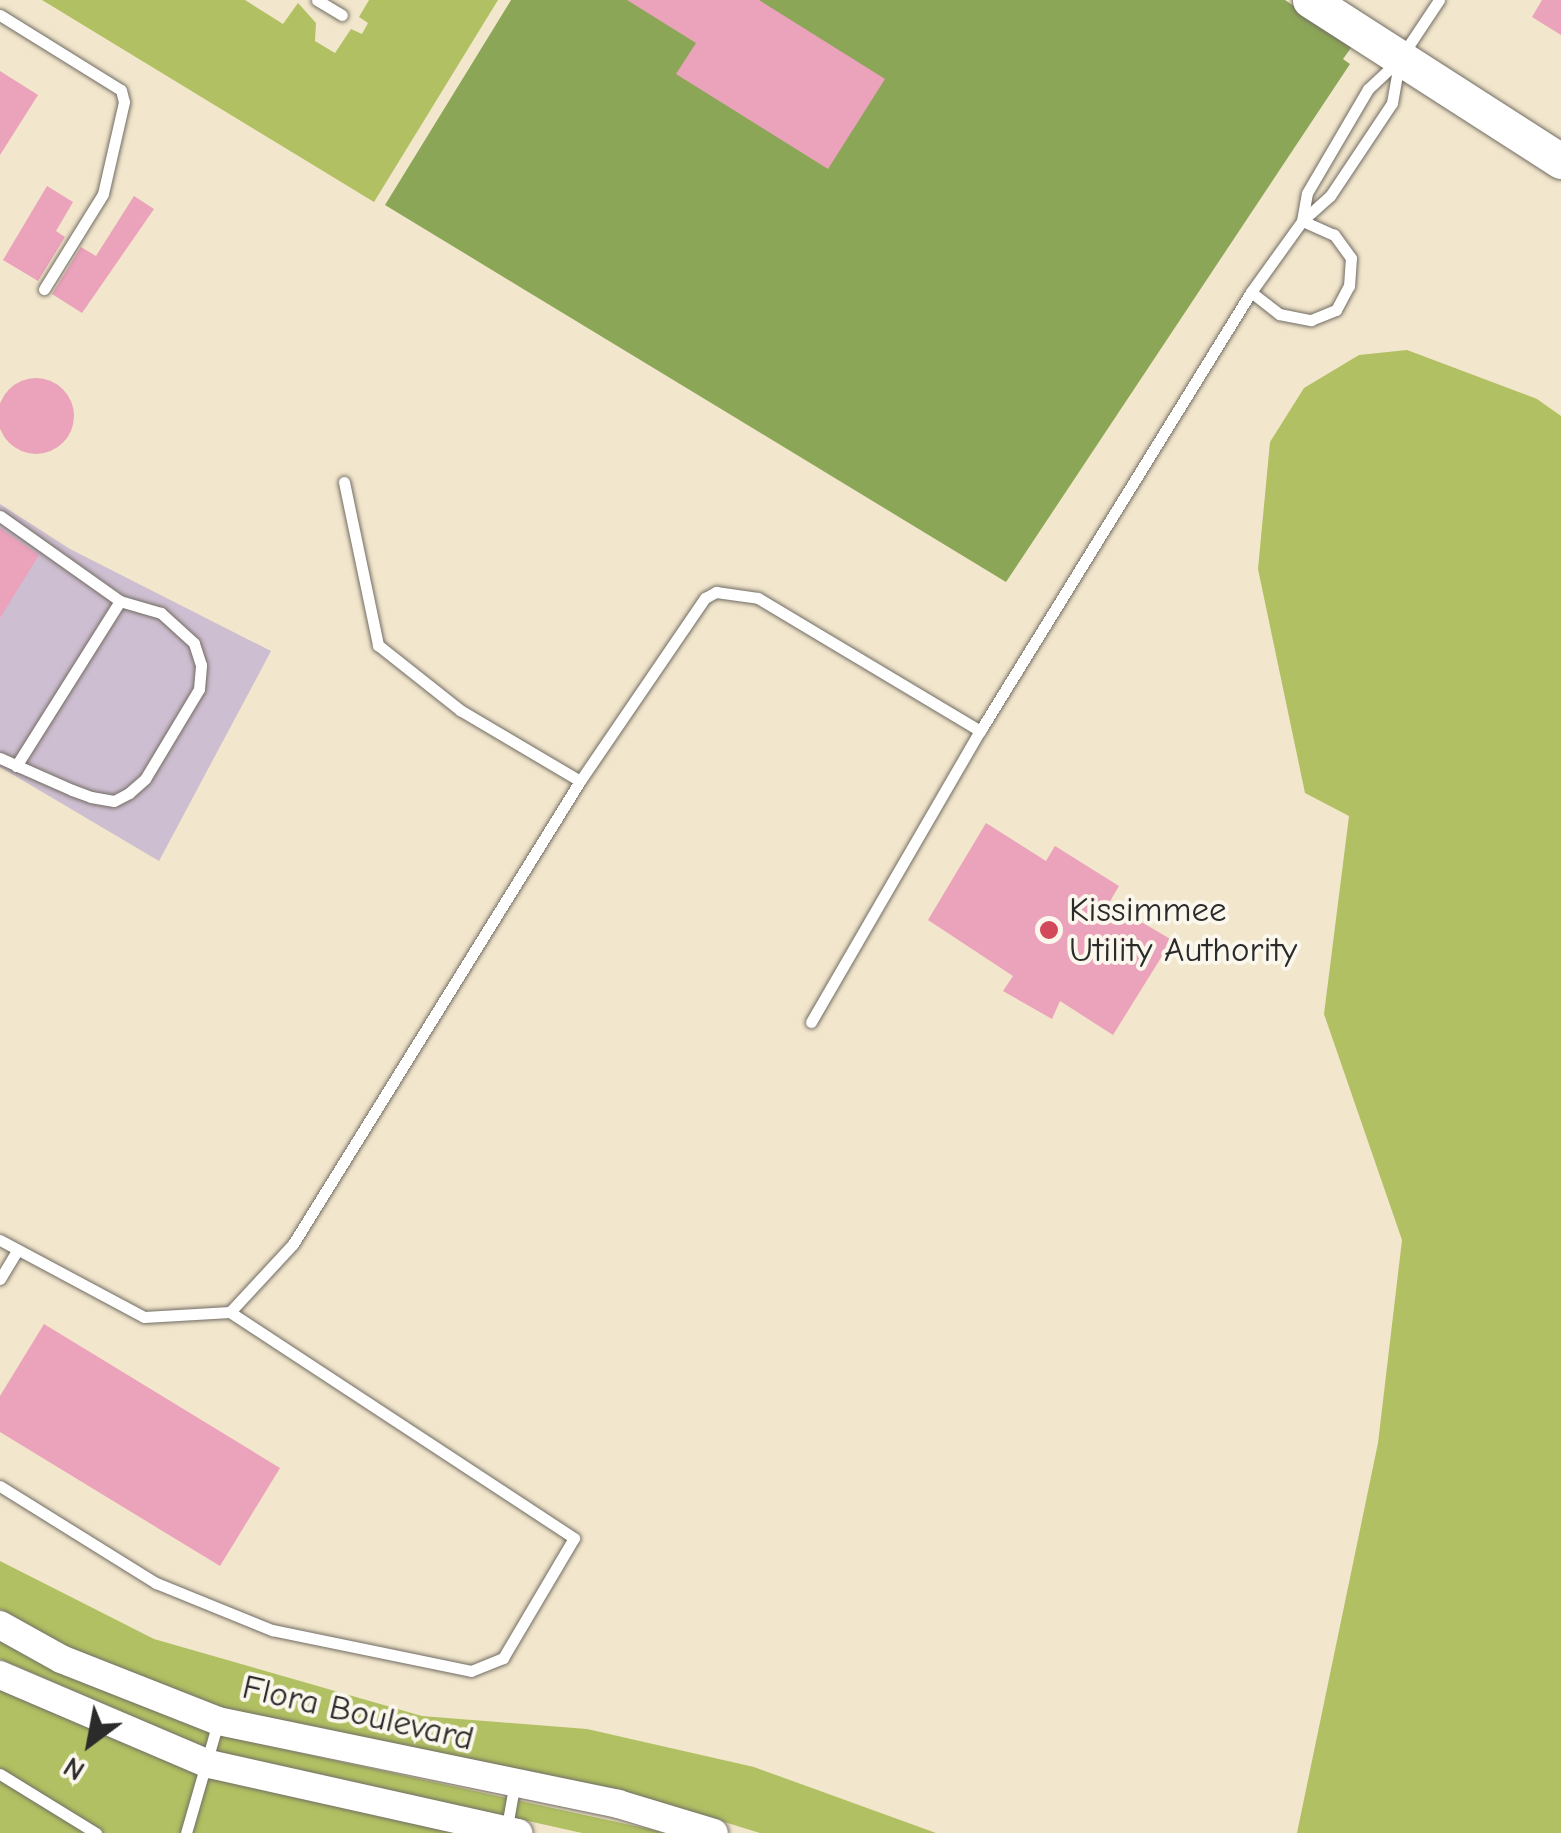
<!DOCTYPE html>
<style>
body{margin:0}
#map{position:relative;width:1561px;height:1833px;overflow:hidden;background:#f2e6cc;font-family:"Comic Neue",sans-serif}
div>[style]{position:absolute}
.industrial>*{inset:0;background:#cebed1}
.green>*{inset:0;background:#b1c062}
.forest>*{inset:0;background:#8ca658}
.building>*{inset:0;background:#eba2bb}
.round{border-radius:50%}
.roads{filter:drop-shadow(0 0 2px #716c63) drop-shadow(0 0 2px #716c63)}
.service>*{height:11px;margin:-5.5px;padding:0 5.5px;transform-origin:5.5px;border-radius:5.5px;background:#fff}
.tertiary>*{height:28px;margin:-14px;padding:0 14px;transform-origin:14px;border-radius:14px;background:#fff}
.primary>*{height:35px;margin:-17.5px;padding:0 17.5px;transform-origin:17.5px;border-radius:17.5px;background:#fff}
.dots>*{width:28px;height:28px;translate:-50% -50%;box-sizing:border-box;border:5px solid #fbf7ec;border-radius:50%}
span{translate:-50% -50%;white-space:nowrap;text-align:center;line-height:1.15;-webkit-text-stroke:8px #fbf7ec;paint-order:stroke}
.poi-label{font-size:35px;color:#2b2b2b}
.left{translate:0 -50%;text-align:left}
.street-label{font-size:35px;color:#2b2b2b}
.north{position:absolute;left:40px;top:1693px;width:100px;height:100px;-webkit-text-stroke:8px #fbf7ec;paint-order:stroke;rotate:212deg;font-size:28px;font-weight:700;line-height:40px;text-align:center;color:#2b2b2b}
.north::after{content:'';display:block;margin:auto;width:35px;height:45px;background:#2b2b2b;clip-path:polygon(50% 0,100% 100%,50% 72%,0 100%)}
</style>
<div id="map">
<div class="industrial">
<i style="clip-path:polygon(0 504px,70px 549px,271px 651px,159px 861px,0 767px)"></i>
</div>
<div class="green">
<i style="clip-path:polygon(42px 0,245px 0,283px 24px,298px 3px,316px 23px,315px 41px,335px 53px,351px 29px,362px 34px,368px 23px,359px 17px,369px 0,498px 0,374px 202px)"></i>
<i style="clip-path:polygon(1407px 350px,1537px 399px,1561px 416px,1561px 1833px,1297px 1833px,1378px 1443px,1402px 1240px,1324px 1014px,1349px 816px,1305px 793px,1258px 569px,1270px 442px,1304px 388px,1359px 355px)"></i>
<i style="clip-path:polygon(0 1561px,154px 1639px,422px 1716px,587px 1729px,754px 1767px,936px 1833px,760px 1833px,623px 1791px,223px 1708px,68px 1647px,0 1609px)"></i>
<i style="clip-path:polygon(0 1641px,54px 1671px,214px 1734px,667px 1833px,582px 1833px,214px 1751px,0 1659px)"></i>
<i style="clip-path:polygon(0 1690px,205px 1777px,455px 1833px,0 1833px)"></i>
</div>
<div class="forest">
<i style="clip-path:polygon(511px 0,1285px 0,1353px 45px,1343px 59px,1350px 64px,1006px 582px,385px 205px)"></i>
</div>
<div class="building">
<i style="clip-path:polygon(627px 0,759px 0,885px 79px,828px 169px,676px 74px,696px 43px)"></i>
<i style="clip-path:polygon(1542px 0,1561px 0,1561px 35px,1532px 17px)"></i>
<i style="clip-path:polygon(0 71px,38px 95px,0 155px)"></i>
<i style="clip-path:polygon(47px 186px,73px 202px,56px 231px,65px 237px,38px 281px,3px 260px)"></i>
<i style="clip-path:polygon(134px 196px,154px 209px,82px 313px,52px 294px,81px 247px,96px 256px)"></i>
<i class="round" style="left:-2px;top:378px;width:76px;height:76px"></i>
<i style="clip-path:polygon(0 528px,39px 555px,0 618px)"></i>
<i style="clip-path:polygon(986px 823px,1046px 861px,1055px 846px,1119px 886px,1109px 903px,1172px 940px,1113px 1035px,1060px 1001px,1052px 1019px,1003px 991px,1013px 976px,928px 920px)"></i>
<i style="clip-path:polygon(44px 1324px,280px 1468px,220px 1566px,0 1432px,0 1396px)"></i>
</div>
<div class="roads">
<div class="service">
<i style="left:317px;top:0;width:29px;rotate:31deg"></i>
<i style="left:0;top:15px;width:142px;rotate:31.8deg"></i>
<i style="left:121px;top:90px;width:12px;rotate:76deg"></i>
<i style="left:124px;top:102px;width:94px;rotate:102.9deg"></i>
<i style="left:103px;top:194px;width:112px;rotate:121.8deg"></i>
<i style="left:1302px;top:221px;width:28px;rotate:-80deg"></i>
<i style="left:1307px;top:193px;width:121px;rotate:-59.6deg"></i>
<i style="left:1368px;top:89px;width:42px;rotate:-43.1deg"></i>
<i style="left:1399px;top:60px;width:72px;rotate:-56.3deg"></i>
<i style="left:1251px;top:292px;width:36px;rotate:38deg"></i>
<i style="left:1279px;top:314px;width:33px;rotate:11deg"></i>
<i style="left:1311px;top:320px;width:27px;rotate:-22deg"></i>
<i style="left:1336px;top:310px;width:27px;rotate:-62deg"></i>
<i style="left:1349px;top:286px;width:28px;rotate:-86deg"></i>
<i style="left:1351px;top:258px;width:29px;rotate:-126deg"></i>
<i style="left:1334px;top:235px;width:35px;rotate:-156deg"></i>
<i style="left:344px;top:482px;width:167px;rotate:78.2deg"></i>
<i style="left:378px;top:645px;width:105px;rotate:38.4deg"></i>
<i style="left:460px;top:710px;width:139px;rotate:30.6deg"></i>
<i style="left:0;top:516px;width:147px;rotate:35.3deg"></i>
<i style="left:0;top:758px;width:22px;rotate:24deg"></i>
<i style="left:20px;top:767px;width:57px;rotate:23.9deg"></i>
<i style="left:72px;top:790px;width:20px;rotate:20deg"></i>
<i style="left:91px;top:797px;width:23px;rotate:10deg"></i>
<i style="left:114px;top:801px;width:17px;rotate:-28deg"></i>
<i style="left:129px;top:793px;width:21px;rotate:-41deg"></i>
<i style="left:145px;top:779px;width:105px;rotate:-59deg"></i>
<i style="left:199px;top:689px;width:24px;rotate:-85deg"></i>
<i style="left:201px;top:665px;width:23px;rotate:-108deg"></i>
<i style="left:194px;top:643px;width:45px;rotate:-137.7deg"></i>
<i style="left:161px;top:613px;width:43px;rotate:-163.7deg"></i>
<i style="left:120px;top:601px;width:195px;rotate:122.2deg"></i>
<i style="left:811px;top:1022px;width:337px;rotate:-59.9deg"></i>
<i style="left:980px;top:731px;width:516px;rotate:-58.31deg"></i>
<i style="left:1251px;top:292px;width:87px;rotate:-54.3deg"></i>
<i style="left:1302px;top:221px;width:38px;rotate:-42deg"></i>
<i style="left:1330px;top:196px;width:112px;rotate:-56.3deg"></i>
<i style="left:1392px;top:103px;width:40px;rotate:-80deg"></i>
<i style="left:0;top:1240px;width:163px;rotate:28.1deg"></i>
<i style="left:144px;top:1317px;width:86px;rotate:-3.3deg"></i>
<i style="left:230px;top:1312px;width:93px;rotate:-47.2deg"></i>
<i style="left:293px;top:1244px;width:545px;rotate:-58.21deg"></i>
<i style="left:580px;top:781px;width:222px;rotate:-55.7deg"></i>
<i style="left:705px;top:598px;width:13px;rotate:-29deg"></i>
<i style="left:716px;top:592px;width:42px;rotate:8.1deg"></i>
<i style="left:758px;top:598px;width:259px;rotate:30.9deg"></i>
<i style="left:0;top:1279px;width:31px;rotate:-59deg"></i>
<i style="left:0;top:1486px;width:184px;rotate:31.9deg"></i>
<i style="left:156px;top:1583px;width:125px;rotate:22.1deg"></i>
<i style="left:272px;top:1630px;width:203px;rotate:11.6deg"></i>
<i style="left:471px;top:1671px;width:35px;rotate:-22deg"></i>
<i style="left:503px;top:1658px;width:139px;rotate:-59.4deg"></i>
<i style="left:574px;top:1538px;width:412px;rotate:-146.7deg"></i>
<i style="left:0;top:1774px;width:113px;rotate:31.6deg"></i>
<i style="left:506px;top:1832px;width:46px;rotate:-79.9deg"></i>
<i style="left:186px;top:1833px;width:116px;rotate:-73.9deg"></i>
</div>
<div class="tertiary">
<i style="left:0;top:1625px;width:70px;rotate:29.1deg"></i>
<i style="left:61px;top:1659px;width:169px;rotate:21.5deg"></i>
<i style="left:218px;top:1721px;width:409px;rotate:11.7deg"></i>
<i style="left:618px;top:1804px;width:100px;rotate:16.8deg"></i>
<i style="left:0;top:1675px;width:227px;rotate:23.1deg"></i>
<i style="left:209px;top:1764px;width:317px;rotate:12.6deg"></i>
</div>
<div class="primary">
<i style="left:1310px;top:0;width:298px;rotate:32.7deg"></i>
</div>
</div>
<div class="dots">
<i style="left:1049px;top:930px;background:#d1495b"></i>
</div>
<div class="poi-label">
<span class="left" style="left:1069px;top:930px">Kissimmee<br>Utility Authority</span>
</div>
<div class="street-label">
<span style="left:358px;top:1713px;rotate:13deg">Flora Boulevard</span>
</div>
<div class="north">N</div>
</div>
